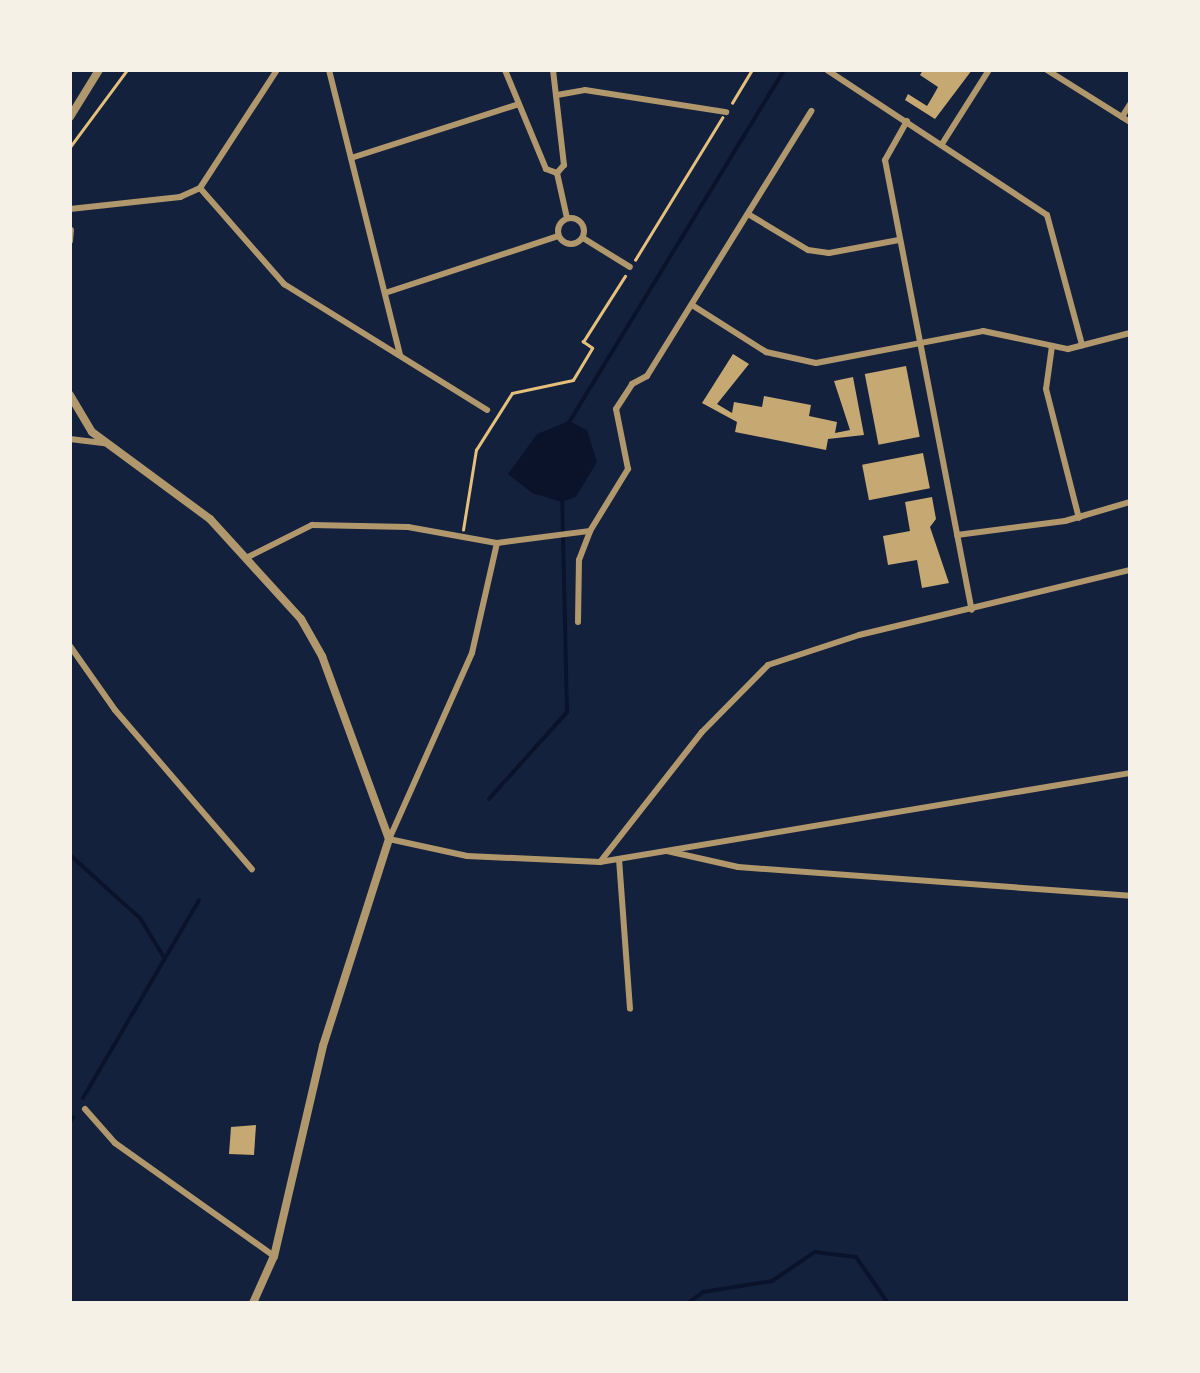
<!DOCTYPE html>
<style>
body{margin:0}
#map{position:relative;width:1200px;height:1373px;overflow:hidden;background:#14213d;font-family:"Space Grotesk",sans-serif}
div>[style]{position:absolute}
.water>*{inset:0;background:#0b132b}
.stream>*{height:4px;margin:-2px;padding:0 2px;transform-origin:2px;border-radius:2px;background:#0b132b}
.building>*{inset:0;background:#c6a872;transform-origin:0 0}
.path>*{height:2.5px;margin:-1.25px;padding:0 1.25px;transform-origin:1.25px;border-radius:1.25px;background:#e5c07b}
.minor>*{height:6px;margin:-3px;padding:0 3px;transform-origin:3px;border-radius:3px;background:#b1986c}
.minor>.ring{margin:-3px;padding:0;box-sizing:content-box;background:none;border:6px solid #b1986c;border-radius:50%}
.tertiary>*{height:8px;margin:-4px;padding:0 4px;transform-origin:4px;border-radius:4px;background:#b1986c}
span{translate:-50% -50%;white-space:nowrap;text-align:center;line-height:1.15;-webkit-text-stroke:9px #f6f1e7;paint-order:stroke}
.frame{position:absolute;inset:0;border:72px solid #f6f1e7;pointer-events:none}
</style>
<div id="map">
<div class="water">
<i style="clip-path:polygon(569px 421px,587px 430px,597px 462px,576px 497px,562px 502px,532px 493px,508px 474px,537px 434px)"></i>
</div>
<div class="stream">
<i style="left:568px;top:424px;width:415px;rotate:-58.6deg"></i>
<i style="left:489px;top:799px;width:117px;rotate:-48.1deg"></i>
<i style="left:567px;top:712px;width:213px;rotate:-91.3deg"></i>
<i style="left:70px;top:855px;width:94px;rotate:42deg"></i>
<i style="left:140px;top:918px;width:48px;rotate:58.6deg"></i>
<i style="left:83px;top:1098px;width:229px;rotate:-59.6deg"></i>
<i style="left:70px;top:1122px;width:6px;rotate:-59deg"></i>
<i style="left:688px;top:1303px;width:19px;rotate:-36deg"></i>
<i style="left:703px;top:1292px;width:70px;rotate:-9.1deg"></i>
<i style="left:772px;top:1281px;width:52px;rotate:-34deg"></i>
<i style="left:815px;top:1252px;width:41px;rotate:7deg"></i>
<i style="left:856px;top:1257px;width:56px;rotate:55.2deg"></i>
</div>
<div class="building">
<i style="clip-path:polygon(923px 70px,972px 70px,935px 119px,905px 100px,908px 94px,927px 106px,933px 96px,938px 87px,920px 75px)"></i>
<i style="clip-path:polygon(733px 354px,749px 364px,717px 404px,732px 413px,734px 402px,762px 407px,764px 396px,811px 405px,809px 416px,837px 422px,835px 433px,850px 430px,834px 381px,853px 377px,864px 435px,828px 439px,826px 450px,735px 432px,737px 422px,702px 403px)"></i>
<i style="left:906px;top:366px;width:72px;height:42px;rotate:79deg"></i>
<i style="left:923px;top:453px;width:36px;height:62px;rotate:79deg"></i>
<i style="clip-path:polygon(932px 497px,936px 519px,930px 527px,949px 583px,922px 588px,917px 560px,888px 565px,883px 536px,910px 531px,905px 502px)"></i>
<i style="clip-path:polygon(256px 1125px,254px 1155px,229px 1154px,231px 1127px)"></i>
</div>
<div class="path">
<i style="left:732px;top:103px;width:39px;rotate:-59deg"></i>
<i style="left:70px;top:147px;width:96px;rotate:-53.5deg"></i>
<i style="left:635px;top:260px;width:167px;rotate:-58.5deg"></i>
<i style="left:463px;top:530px;width:81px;rotate:-80.8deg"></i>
<i style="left:476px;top:450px;width:67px;rotate:-57.7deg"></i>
<i style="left:512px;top:393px;width:62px;rotate:-12deg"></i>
<i style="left:573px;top:380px;width:37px;rotate:-59deg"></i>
<i style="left:592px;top:348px;width:11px;rotate:-146deg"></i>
<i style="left:583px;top:342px;width:78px;rotate:-57.5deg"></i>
</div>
<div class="minor">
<i style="left:329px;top:70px;width:294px;rotate:76deg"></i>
<i style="left:505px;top:70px;width:107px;rotate:67.5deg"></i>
<i style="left:546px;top:169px;width:12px;rotate:20deg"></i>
<i style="left:553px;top:70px;width:96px;rotate:83.4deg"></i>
<i style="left:564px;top:165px;width:11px;rotate:131deg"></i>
<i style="left:557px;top:173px;width:46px;rotate:77.5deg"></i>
<i style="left:827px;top:70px;width:263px;rotate:33.4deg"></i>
<i style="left:1047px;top:215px;width:135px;rotate:74.9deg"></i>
<i style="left:1047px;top:70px;width:98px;rotate:32.1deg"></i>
<i style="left:557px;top:95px;width:28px;rotate:-10deg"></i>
<i style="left:585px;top:90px;width:143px;rotate:8.9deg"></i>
<i style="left:1122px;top:117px;width:15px;rotate:-58deg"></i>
<i style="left:907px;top:121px;width:45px;rotate:119.4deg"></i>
<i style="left:885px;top:160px;width:458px;rotate:79.1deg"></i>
<i style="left:942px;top:144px;width:88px;rotate:-57.6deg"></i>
<i style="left:351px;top:158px;width:176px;rotate:-17.8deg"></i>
<i style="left:200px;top:188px;width:128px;rotate:48.8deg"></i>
<i style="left:284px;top:284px;width:239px;rotate:31.8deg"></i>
<i style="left:70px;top:209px;width:111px;rotate:-6.2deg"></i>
<i style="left:180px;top:197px;width:22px;rotate:-24deg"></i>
<i style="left:200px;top:188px;width:141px;rotate:-56.9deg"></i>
<i style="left:748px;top:214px;width:70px;rotate:31deg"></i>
<i style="left:808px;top:250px;width:21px;rotate:8deg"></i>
<i style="left:829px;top:253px;width:71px;rotate:-10.5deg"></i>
<i class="ring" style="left:558px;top:218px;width:20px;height:20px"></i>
<i style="left:583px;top:238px;width:55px;rotate:31.7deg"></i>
<i style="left:70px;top:241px;width:11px;rotate:-85deg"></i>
<i style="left:385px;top:293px;width:182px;rotate:-18.2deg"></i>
<i style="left:692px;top:305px;width:88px;rotate:32.4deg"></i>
<i style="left:766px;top:352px;width:51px;rotate:12.4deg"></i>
<i style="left:816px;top:363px;width:170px;rotate:-10.8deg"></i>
<i style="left:983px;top:331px;width:87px;rotate:12deg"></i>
<i style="left:1068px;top:349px;width:64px;rotate:-14.5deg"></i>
<i style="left:1052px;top:346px;width:43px;rotate:97.9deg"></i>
<i style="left:1046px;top:389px;width:133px;rotate:75.7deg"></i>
<i style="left:70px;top:439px;width:35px;rotate:7deg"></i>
<i style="left:957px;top:535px;width:109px;rotate:-7.4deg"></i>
<i style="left:1065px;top:521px;width:68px;rotate:-16.3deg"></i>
<i style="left:497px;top:543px;width:113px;rotate:102.8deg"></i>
<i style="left:472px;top:653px;width:204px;rotate:114deg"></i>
<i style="left:389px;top:839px;width:80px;rotate:12.3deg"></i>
<i style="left:467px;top:856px;width:133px;rotate:2.6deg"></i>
<i style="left:600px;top:862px;width:537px;rotate:-9.53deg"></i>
<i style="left:246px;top:558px;width:74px;rotate:-26.6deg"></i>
<i style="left:312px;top:525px;width:96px;rotate:1.2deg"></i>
<i style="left:408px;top:527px;width:90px;rotate:10.2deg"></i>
<i style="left:497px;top:543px;width:94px;rotate:-7.4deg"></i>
<i style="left:590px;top:531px;width:73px;rotate:-58.5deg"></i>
<i style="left:628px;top:469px;width:61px;rotate:-101.3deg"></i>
<i style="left:616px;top:409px;width:30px;rotate:-57deg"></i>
<i style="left:632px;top:384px;width:17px;rotate:-28deg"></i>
<i style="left:647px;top:376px;width:312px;rotate:-58.2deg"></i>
<i style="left:578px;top:622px;width:62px;rotate:-89.1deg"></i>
<i style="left:579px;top:560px;width:31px;rotate:-69deg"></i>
<i style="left:70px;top:646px;width:78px;rotate:54.9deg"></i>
<i style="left:115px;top:710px;width:210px;rotate:49.3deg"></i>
<i style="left:667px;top:851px;width:73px;rotate:12.7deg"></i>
<i style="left:738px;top:867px;width:393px;rotate:4.2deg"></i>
<i style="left:619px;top:859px;width:150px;rotate:85.8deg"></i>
<i style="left:600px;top:862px;width:165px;rotate:-51.9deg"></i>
<i style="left:702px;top:732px;width:94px;rotate:-45.4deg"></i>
<i style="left:768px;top:665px;width:96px;rotate:-18.2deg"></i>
<i style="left:859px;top:635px;width:279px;rotate:-13.5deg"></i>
<i style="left:85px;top:1109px;width:45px;rotate:48.6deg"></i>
<i style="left:115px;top:1143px;width:195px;rotate:35.4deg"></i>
</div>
<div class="tertiary">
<i style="left:70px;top:117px;width:55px;rotate:-58.3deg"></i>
<i style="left:70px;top:395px;width:43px;rotate:59.3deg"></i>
<i style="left:92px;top:432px;width:147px;rotate:36.4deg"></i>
<i style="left:210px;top:519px;width:135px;rotate:47.7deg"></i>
<i style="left:301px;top:619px;width:43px;rotate:60.4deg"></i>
<i style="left:322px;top:656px;width:195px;rotate:69.9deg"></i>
<i style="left:389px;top:839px;width:217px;rotate:107.7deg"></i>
<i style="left:323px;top:1046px;width:216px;rotate:103.1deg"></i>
<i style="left:274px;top:1256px;width:51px;rotate:114.1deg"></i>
</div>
<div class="frame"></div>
</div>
